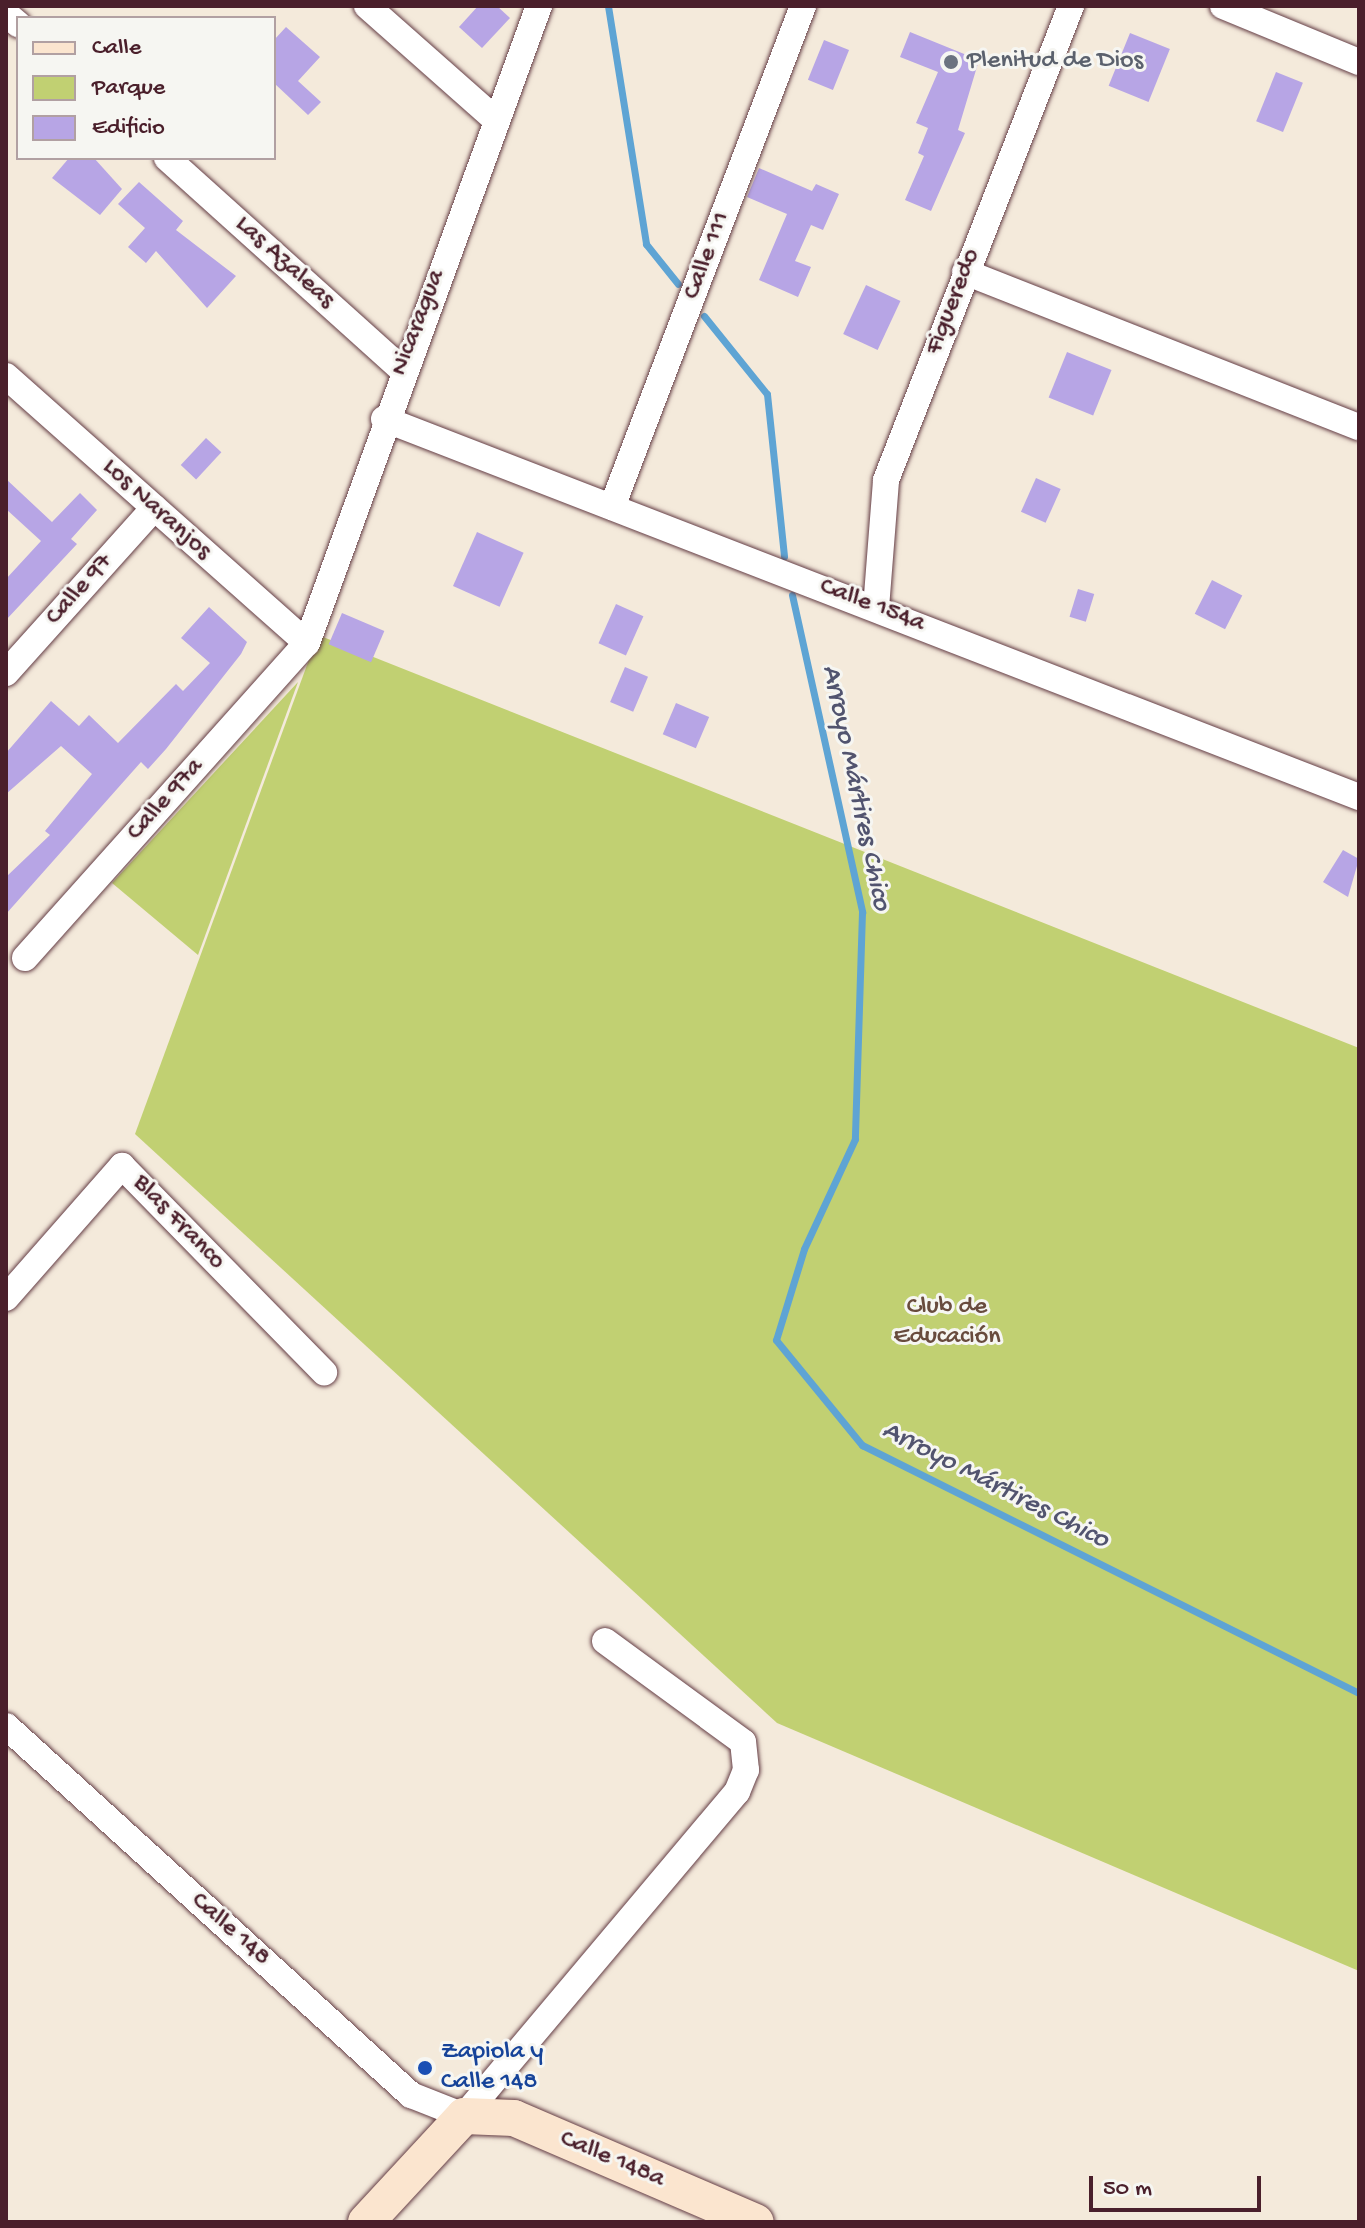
<!DOCTYPE html>
<meta charset="utf-8">
<style>
body{margin:0}
#map{position:relative;width:1365px;height:2228px;overflow:hidden;background:#f4eadb;font-family:"Gochi Hand",sans-serif}
div>[style]{position:absolute}
.green>*{inset:0;background:#c1d072}
.stream>*{height:7px;margin:-3.5px;padding:0 3.5px;transform-origin:3.5px;border-radius:3.5px;background:#5ea4d4}
.building>*{inset:0;background:#b7a5e5;transform-origin:0 0}
.roads{filter:drop-shadow(0 0 2px #643d45) drop-shadow(0 0 2px #643d45)}
.street>*{height:26px;margin:-13px;padding:0 13px;transform-origin:13px;border-radius:13px;background:#fff}
.secondary>*{height:36px;margin:-18px;padding:0 18px;transform-origin:18px;border-radius:18px;background:#fbe5cf}
.dots>*{width:22px;height:22px;translate:-50% -50%;box-sizing:border-box;border:4px solid #f6f6f2;border-radius:50%}
span{translate:-50% -50%;white-space:nowrap;text-align:center;line-height:1.15;-webkit-text-stroke:6px #f6f6f2;paint-order:stroke}
.worship-label{font-size:26px;color:#5b616d}
.left{translate:0 -50%;text-align:left}
.street-label{font-size:26px;color:#4a1f2b}
.park-label{font-size:26px;color:#684b3d}
.transit-label{font-size:26px;color:#164399}
.water-label{font-size:28px;color:#52546f;font-style:italic}
.frame{position:absolute;inset:0;border:8px solid #4a1f2b;pointer-events:none}
.legend{position:absolute;left:16px;top:16px;width:260px;height:144px;box-sizing:border-box;background:#f6f6f2;border:2px solid #b1a0a2;margin:0;padding:10px 14px;list-style:none;font-size:24px;color:#4a1f2b}
.legend li{display:flex;align-items:center;gap:16px;height:40px}
.legend b{width:40px;border:2px solid #b1a0a2}
.scale{position:absolute;left:1089px;top:2176px;width:172px;height:36px;box-sizing:border-box;border:4px solid #4a1f2b;border-top:0;padding-left:10px;font-size:24px;line-height:28px;white-space:nowrap;color:#4a1f2b;-webkit-text-stroke:6px #f6f6f2;paint-order:stroke}
</style>
<div id="map">
<div class="green">
<i style="clip-path:polygon(318px 635px,1359px 1048px,1359px 1971px,777px 1723px,135px 1134px)"></i>
<i style="clip-path:polygon(298px 682px,198px 955px,112px 883px)"></i>
</div>
<div class="stream">
<i style="left:608px;top:6px;width:241px;rotate:80.9deg"></i>
<i style="left:646px;top:244px;width:51px;rotate:51.3deg"></i>
<i style="left:704px;top:316px;width:100px;rotate:51.1deg"></i>
<i style="left:767px;top:394px;width:163px;rotate:84deg"></i>
<i style="left:792px;top:595px;width:325px;rotate:77.5deg"></i>
<i style="left:862px;top:912px;width:227px;rotate:91.8deg"></i>
<i style="left:855px;top:1139px;width:121px;rotate:114.9deg"></i>
<i style="left:804px;top:1249px;width:95px;rotate:107.1deg"></i>
<i style="left:776px;top:1340px;width:136px;rotate:50.7deg"></i>
<i style="left:862px;top:1445px;width:555px;rotate:26.52deg"></i>
</div>
<div class="building">
<i style="clip-path:polygon(478px 6px,497px 6px,510px 18px,482px 48px,459px 27px)"></i>
<i style="clip-path:polygon(286px 27px,320px 57px,298px 81px,321px 102px,308px 115px,274px 83px,274px 40px)"></i>
<i style="clip-path:polygon(910px 32px,979px 60px,958px 130px,965px 133px,931px 211px,905px 200px,924px 156px,918px 153px,928px 128px,916px 123px,938px 72px,900px 57px)"></i>
<i style="left:1130px;top:33px;width:43px;height:57px;rotate:22deg"></i>
<i style="left:824px;top:40px;width:27px;height:43px;rotate:22deg"></i>
<i style="left:1276px;top:72px;width:29px;height:53px;rotate:22deg"></i>
<i style="clip-path:polygon(69px 158px,94px 158px,122px 189px,100px 215px,52px 178px)"></i>
<i style="clip-path:polygon(759px 168px,812px 191px,816px 184px,839px 194px,823px 230px,811px 225px,795px 261px,811px 267px,798px 297px,759px 280px,787px 214px,747px 197px)"></i>
<i style="clip-path:polygon(139px 182px,183px 221px,176px 230px,236px 276px,207px 308px,156px 251px,146px 263px,128px 247px,145px 228px,118px 204px)"></i>
<i style="left:866px;top:285px;width:38px;height:54px;rotate:25deg"></i>
<i style="left:1067px;top:352px;width:48px;height:49px;rotate:22deg"></i>
<i style="left:206px;top:438px;width:21px;height:37px;rotate:43deg"></i>
<i style="left:1036px;top:478px;width:27px;height:37px;rotate:24deg"></i>
<i style="clip-path:polygon(6px 479px,52px 522px,80px 493px,97px 510px,71px 539px,77px 544px,6px 620px,6px 579px,41px 541px,6px 509px)"></i>
<i style="left:477px;top:532px;width:51px;height:59px;rotate:24deg"></i>
<i style="left:1212px;top:580px;width:34px;height:38px;rotate:27deg"></i>
<i style="left:1078px;top:589px;width:17px;height:29px;rotate:17deg"></i>
<i style="left:616px;top:604px;width:30px;height:43px;rotate:24deg"></i>
<i style="clip-path:polygon(209px 607px,247px 642px,241px 654px,166px 749px,148px 769px,141px 762px,6px 914px,6px 877px,50px 835px,45px 831px,92px 774px,61px 746px,6px 794px,6px 753px,51px 701px,79px 726px,89px 715px,118px 743px,176px 684px,183px 691px,210px 663px,181px 638px)"></i>
<i style="left:342px;top:613px;width:46px;height:34px;rotate:23deg"></i>
<i style="left:625px;top:667px;width:25px;height:38px;rotate:23deg"></i>
<i style="left:676px;top:703px;width:36px;height:34px;rotate:23deg"></i>
<i style="clip-path:polygon(1343px 850px,1359px 859px,1348px 897px,1323px 882px)"></i>
</div>
<div class="roads">
<div class="street">
<i style="left:367px;top:6px;width:172px;rotate:41.5deg"></i>
<i style="left:1223px;top:6px;width:147px;rotate:22.4deg"></i>
<i style="left:6px;top:14px;width:16px;rotate:40deg"></i>
<i style="left:167px;top:158px;width:315px;rotate:42deg"></i>
<i style="left:965px;top:272px;width:423px;rotate:21.5deg"></i>
<i style="left:6px;top:376px;width:402px;rotate:41.6deg"></i>
<i style="left:384px;top:419px;width:1046px;rotate:21.19deg"></i>
<i style="left:612px;top:507px;width:536px;rotate:-69.13deg"></i>
<i style="left:876px;top:608px;width:128px;rotate:-85.5deg"></i>
<i style="left:886px;top:480px;width:509px;rotate:-68.68deg"></i>
<i style="left:6px;top:673px;width:222px;rotate:-48.1deg"></i>
<i style="left:25px;top:958px;width:423px;rotate:-48.2deg"></i>
<i style="left:307px;top:643px;width:678px;rotate:-69.99deg"></i>
<i style="left:6px;top:1298px;width:176px;rotate:-48.7deg"></i>
<i style="left:122px;top:1166px;width:289px;rotate:45.6deg"></i>
<i style="left:6px;top:1726px;width:548px;rotate:42.34deg"></i>
<i style="left:411px;top:2095px;width:57px;rotate:21.6deg"></i>
<i style="left:464px;top:2116px;width:424px;rotate:-49.9deg"></i>
<i style="left:737px;top:1792px;width:24px;rotate:-68deg"></i>
<i style="left:746px;top:1770px;width:28px;rotate:-96deg"></i>
<i style="left:743px;top:1742px;width:171px;rotate:-143.8deg"></i>
</div>
<div class="secondary">
<i style="left:366px;top:2222px;width:144px;rotate:-47.2deg"></i>
<i style="left:464px;top:2116px;width:50px;rotate:2.3deg"></i>
<i style="left:514px;top:2118px;width:263px;rotate:23.3deg"></i>
</div>
</div>
<div class="dots">
<i style="left:951px;top:62px;background:#6b7280"></i>
<i style="left:425px;top:2068px;background:#1a4fb4"></i>
</div>
<div class="worship-label">
<span class="left" style="left:967px;top:62px">Plenitud de Dios</span>
</div>
<div class="street-label">
<span style="left:708px;top:256px;rotate:-69deg">Calle 111</span>
<span style="left:284px;top:263px;rotate:42deg">Las Azaleas</span>
<span style="left:954px;top:302px;rotate:-69deg">Figueredo</span>
<span style="left:419px;top:323px;rotate:-69deg">Nicaragua</span>
<span style="left:156px;top:510px;rotate:42deg">Los Naranjos</span>
<span style="left:80px;top:590px;rotate:-48deg">Calle 97</span>
<span style="left:872px;top:606px;rotate:21deg">Calle 154a</span>
<span style="left:166px;top:800px;rotate:-48deg">Calle 97a</span>
<span style="left:178px;top:1223px;rotate:46deg">Blas Franco</span>
<span style="left:230px;top:1930px;rotate:42deg">Calle 148</span>
<span style="left:612px;top:2160px;rotate:23deg">Calle 148a</span>
</div>
<div class="park-label">
<span style="left:947px;top:1323px">Club de<br>Educación</span>
</div>
<div class="transit-label">
<span class="left" style="left:441px;top:2068px">Zapiola y<br>Calle 148</span>
</div>
<div class="water-label">
<span style="left:855px;top:788px;rotate:78deg">Arroyo Mártires Chico</span>
<span style="left:995px;top:1486px;rotate:27deg">Arroyo Mártires Chico</span>
</div>
<div class="frame"></div>
<ul class="legend">
<li><b style="height:10px;background:#fbe5cf"></b>Calle</li>
<li><b style="height:22px;background:#c1d072"></b>Parque</li>
<li><b style="height:22px;background:#b7a5e5"></b>Edificio</li>
</ul>
<div class="scale">50 m</div>
</div>
